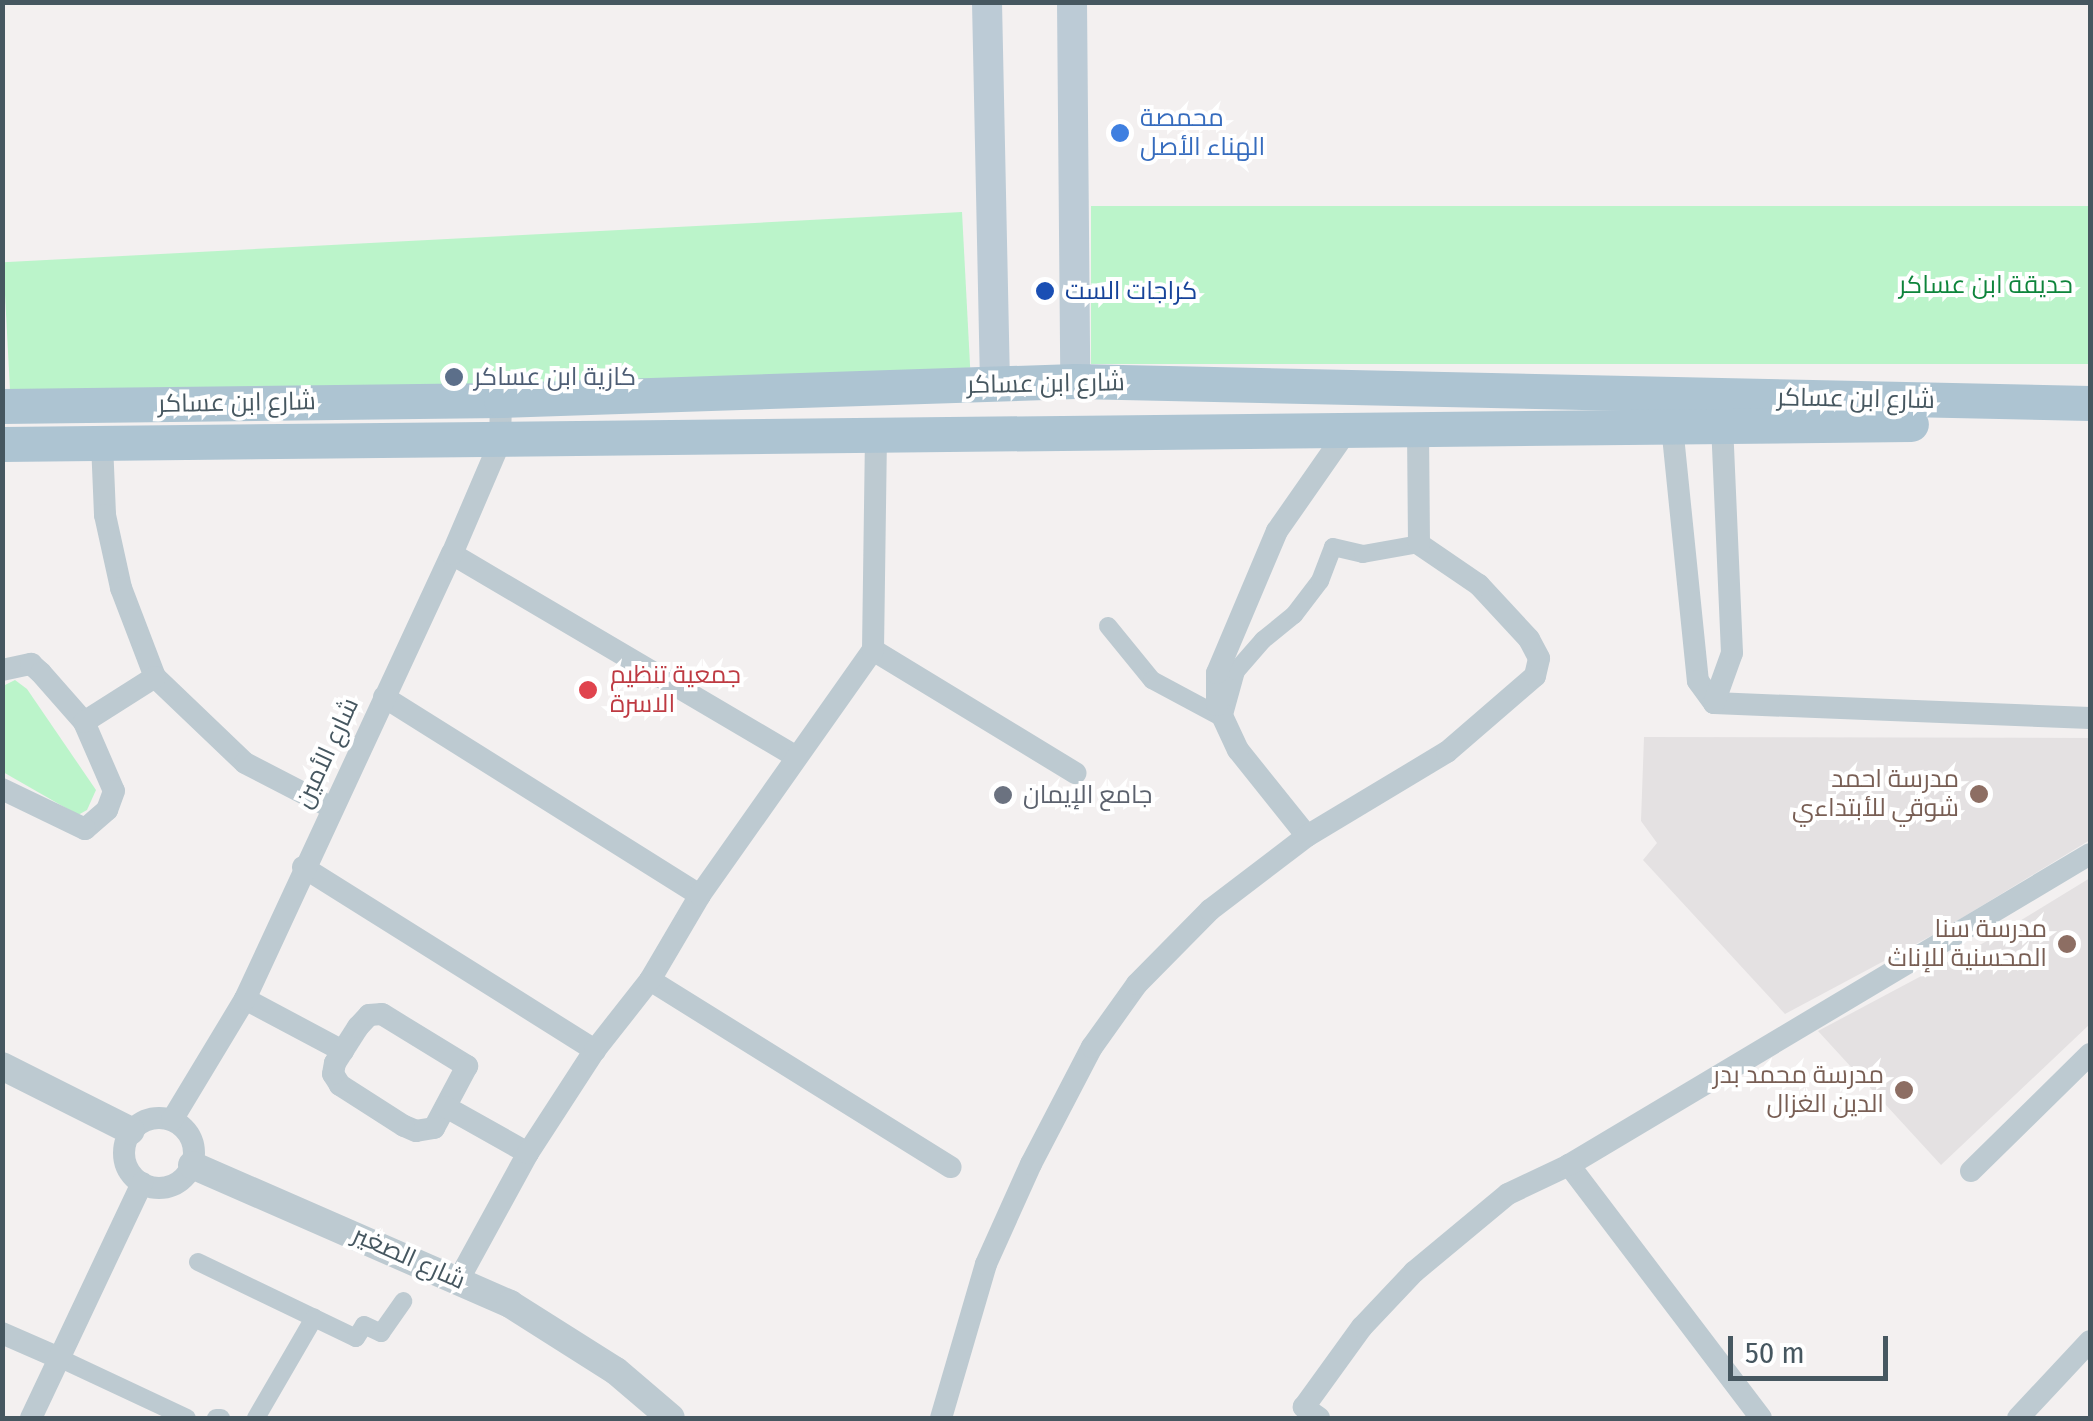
<!DOCTYPE html>
<meta charset="utf-8">
<style>
body{margin:0}
#map{position:relative;width:2093px;height:1421px;overflow:hidden;background:#f3f0f0;font-family:"Fira Sans Condensed",Cairo,sans-serif}
div>[style]{position:absolute}
.education>*{inset:0;background:#e4e1e2}
.green>*{inset:0;background:#bbf4ca;transform-origin:0 0}
.pedestrian>*{height:18px;margin:-9px;padding:0 9px;transform-origin:9px;border-radius:9px;background:#bdcad1}
.minor>*{height:22px;margin:-11px;padding:0 11px;transform-origin:11px;border-radius:11px;background:#bdcad1}
.minor>.ring{margin:-11px;padding:0;box-sizing:content-box;background:none;border:22px solid #bdcad1;border-radius:50%}
.tertiary>*{height:28px;margin:-14px;padding:0 14px;transform-origin:14px;border-radius:14px;background:#bdcad1}
.secondary>*{height:30px;margin:-15px;padding:0 15px;transform-origin:15px;border-radius:15px;background:#bccbd6}
.primary>*{height:35px;margin:-17.5px;padding:0 17.5px;transform-origin:17.5px;border-radius:17.5px;background:#adc4d2}
.dots>*{width:28px;height:28px;translate:-50% -50%;box-sizing:border-box;border:5px solid #fff;border-radius:50%}
span{translate:-50% -50%;white-space:nowrap;text-align:center;line-height:1.15;-webkit-text-stroke:8px #fff;paint-order:stroke}
.shop-label{font-size:25px;color:#366cbe}
.left{translate:0 -50%;text-align:left}
.park-label{font-size:25px;color:#0e843b}
.transit-label{font-size:25px;color:#164399}
.service-label{font-size:25px;color:#4e5e75}
.street-label{font-size:25px;color:#465760}
.health-label{font-size:25px;color:#be3a42}
.education-label{font-size:25px;color:#785e54}
.right{translate:-100% -50%;text-align:right}
.worship-label{font-size:25px;color:#5b616d}
.frame{position:absolute;inset:0;border:5px solid #465760;pointer-events:none}
.scale{position:absolute;left:1728px;top:1336px;width:160px;height:45px;box-sizing:border-box;border:5px solid #465760;border-top:0;padding-left:12px;font-size:30px;line-height:35px;white-space:nowrap;color:#465760;-webkit-text-stroke:8px #fff;paint-order:stroke}
</style>
<div id="map">
<div class="education">
<i style="clip-path:polygon(1644px 737px,2090px 738px,2090px 840px,1942px 930px,1785px 1014px,1643px 860px,1657px 843px,1641px 821px)"></i>
<i style="clip-path:polygon(2090px 878px,2090px 1024px,1941px 1165px,1818px 1031px,1987px 941px)"></i>
</div>
<div class="green">
<i style="left:2090px;top:206px;width:158px;height:999px;rotate:90deg"></i>
<i style="left:962px;top:212px;width:156px;height:960px;rotate:87deg"></i>
<i style="clip-path:polygon(15px 680px,27px 689px,96px 790px,87px 810px,78px 815px,3px 772px,3px 686px)"></i>
</div>
<div class="pedestrian">
<i style="left:1108px;top:626px;width:70px;rotate:50.8deg"></i>
<i style="left:1152px;top:680px;width:81px;rotate:28.2deg"></i>
<i style="left:1223px;top:718px;width:49px;rotate:-74.5deg"></i>
<i style="left:1236px;top:671px;width:41px;rotate:-48.9deg"></i>
<i style="left:1263px;top:640px;width:40px;rotate:-39deg"></i>
<i style="left:1294px;top:615px;width:43px;rotate:-52.6deg"></i>
<i style="left:1320px;top:581px;width:36px;rotate:-69deg"></i>
<i style="left:1333px;top:547px;width:31px;rotate:13deg"></i>
<i style="left:1363px;top:554px;width:57px;rotate:-10.1deg"></i>
<i style="left:198px;top:1262px;width:175px;rotate:25.7deg"></i>
<i style="left:356px;top:1338px;width:15px;rotate:-58deg"></i>
<i style="left:364px;top:1325px;width:19px;rotate:25deg"></i>
<i style="left:381px;top:1333px;width:39px;rotate:-55deg"></i>
<i style="left:59px;top:1358px;width:141px;rotate:25.1deg"></i>
<i style="left:216px;top:1418px;width:5px"></i>
<i style="left:256px;top:1418px;width:116px;rotate:-59.9deg"></i>
</div>
<div class="minor">
<i style="left:1672px;top:426px;width:256px;rotate:84.2deg"></i>
<i style="left:1698px;top:681px;width:27px;rotate:54deg"></i>
<i style="left:1714px;top:703px;width:376px;rotate:2.3deg"></i>
<i style="left:102px;top:443px;width:72px;rotate:87.6deg"></i>
<i style="left:105px;top:515px;width:75px;rotate:77.6deg"></i>
<i style="left:121px;top:588px;width:95px;rotate:69.1deg"></i>
<i style="left:155px;top:677px;width:124px;rotate:43.7deg"></i>
<i style="left:245px;top:763px;width:98px;rotate:27.3deg"></i>
<i style="left:452px;top:554px;width:398px;rotate:30.5deg"></i>
<i style="left:873px;top:650px;width:237px;rotate:31.3deg"></i>
<i style="left:2px;top:670px;width:30px;rotate:-12deg"></i>
<i style="left:31px;top:664px;width:13px;rotate:42deg"></i>
<i style="left:41px;top:673px;width:65px;rotate:48.7deg"></i>
<i style="left:84px;top:722px;width:75px;rotate:66.5deg"></i>
<i style="left:114px;top:791px;width:20px;rotate:110deg"></i>
<i style="left:107px;top:810px;width:29px;rotate:139deg"></i>
<i style="left:85px;top:829px;width:92px;rotate:-154.3deg"></i>
<i style="left:384px;top:697px;width:373px;rotate:32.1deg"></i>
<i style="left:1714px;top:703px;width:53px;rotate:-70.2deg"></i>
<i style="left:1732px;top:653px;width:229px;rotate:-92.5deg"></i>
<i style="left:84px;top:722px;width:84px;rotate:-32.4deg"></i>
<i style="left:1307px;top:836px;width:110px;rotate:-128.7deg"></i>
<i style="left:1238px;top:750px;width:50px;rotate:-115deg"></i>
<i style="left:1217px;top:705px;width:32px;rotate:-90deg"></i>
<i style="left:1217px;top:673px;width:154px;rotate:-67.1deg"></i>
<i style="left:1277px;top:531px;width:121px;rotate:-55.1deg"></i>
<i style="left:303px;top:867px;width:345px;rotate:32.1deg"></i>
<i style="left:650px;top:980px;width:354px;rotate:31.9deg"></i>
<i style="left:245px;top:999px;width:111px;rotate:28deg"></i>
<i style="left:382px;top:1014px;width:100px;rotate:31.5deg"></i>
<i style="left:467px;top:1066px;width:70px;rotate:118deg"></i>
<i style="left:434px;top:1128px;width:18px;rotate:171deg"></i>
<i style="left:416px;top:1131px;width:13px;rotate:-157deg"></i>
<i style="left:404px;top:1126px;width:76px;rotate:-147.4deg"></i>
<i style="left:340px;top:1085px;width:13px;rotate:-122deg"></i>
<i style="left:333px;top:1074px;width:11px;rotate:-80deg"></i>
<i style="left:335px;top:1063px;width:43px;rotate:-57.4deg"></i>
<i style="left:358px;top:1027px;width:16px;rotate:-47deg"></i>
<i style="left:369px;top:1015px;width:13px;rotate:-4deg"></i>
<i style="left:446px;top:1107px;width:94px;rotate:29.3deg"></i>
<i class="ring" style="left:124px;top:1118px;width:48px;height:48px"></i>
<i style="left:172px;top:1120px;width:141px;rotate:-58.9deg"></i>
<i style="left:245px;top:999px;width:491px;rotate:-65.1deg"></i>
<i style="left:452px;top:554px;width:122px;rotate:-66.8deg"></i>
<i style="left:500px;top:442px;width:42px;rotate:-88.6deg"></i>
<i style="left:1971px;top:1171px;width:167px;rotate:-44.5deg"></i>
<i style="left:459px;top:1279px;width:144px;rotate:-61.3deg"></i>
<i style="left:528px;top:1153px;width:123px;rotate:-57deg"></i>
<i style="left:595px;top:1050px;width:89px;rotate:-51.8deg"></i>
<i style="left:650px;top:980px;width:99px;rotate:-59.5deg"></i>
<i style="left:700px;top:895px;width:300px;rotate:-54.8deg"></i>
<i style="left:873px;top:650px;width:215px;rotate:-89.2deg"></i>
<i style="left:2px;top:1333px;width:62px;rotate:23.7deg"></i>
<i style="left:31px;top:1418px;width:260px;rotate:-64.7deg"></i>
<i style="left:941px;top:1418px;width:160px;rotate:-73.7deg"></i>
<i style="left:986px;top:1264px;width:110px;rotate:-65.8deg"></i>
<i style="left:1031px;top:1164px;width:132px;rotate:-62.5deg"></i>
<i style="left:1092px;top:1047px;width:77px;rotate:-54.5deg"></i>
<i style="left:1137px;top:984px;width:104px;rotate:-45.4deg"></i>
<i style="left:1210px;top:910px;width:122px;rotate:-37.3deg"></i>
<i style="left:1307px;top:836px;width:163px;rotate:-31deg"></i>
<i style="left:1447px;top:752px;width:116px;rotate:-40.8deg"></i>
<i style="left:1535px;top:676px;width:18px;rotate:-77deg"></i>
<i style="left:1539px;top:658px;width:21px;rotate:-118deg"></i>
<i style="left:1529px;top:639px;width:74px;rotate:-132.8deg"></i>
<i style="left:1479px;top:585px;width:73px;rotate:-145.7deg"></i>
<i style="left:1419px;top:544px;width:113px;rotate:-90.5deg"></i>
<i style="left:1319px;top:1418px;width:19px;rotate:-144deg"></i>
<i style="left:1304px;top:1407px;width:99px;rotate:-54.1deg"></i>
<i style="left:1362px;top:1327px;width:76px;rotate:-46.6deg"></i>
<i style="left:1414px;top:1272px;width:122px;rotate:-39.7deg"></i>
<i style="left:1508px;top:1194px;width:68px;rotate:-25.4deg"></i>
<i style="left:1761px;top:1418px;width:318px;rotate:-127.2deg"></i>
<i style="left:1569px;top:1165px;width:607px;rotate:-30.83deg"></i>
<i style="left:2018px;top:1418px;width:105px;rotate:-46.9deg"></i>
</div>
<div class="tertiary">
<i style="left:2px;top:1066px;width:144px;rotate:26.7deg"></i>
<i style="left:192px;top:1165px;width:347px;rotate:23.6deg"></i>
<i style="left:510px;top:1304px;width:125px;rotate:32.3deg"></i>
<i style="left:616px;top:1371px;width:72px;rotate:40.5deg"></i>
</div>
<div class="secondary">
<i style="left:987px;top:2px;width:381px;rotate:88.8deg"></i>
<i style="left:1072px;top:2px;width:379px;rotate:89.5deg"></i>
</div>
<div class="primary">
<i style="left:2px;top:406px;width:499px;rotate:-0.7deg"></i>
<i style="left:501px;top:400px;width:574px;rotate:-1.9deg"></i>
<i style="left:1075px;top:381px;width:1015px;rotate:1.24deg"></i>
<i style="left:2px;top:444px;width:1909px;rotate:-0.6deg"></i>
</div>
<div class="dots">
<i style="left:1120px;top:133px;background:#3f7fe0"></i>
<i style="left:1045px;top:291px;background:#1a4fb4"></i>
<i style="left:454px;top:377px;background:#5c6f8a"></i>
<i style="left:588px;top:690px;background:#e0444e"></i>
<i style="left:1979px;top:794px;background:#8d6e63"></i>
<i style="left:1003px;top:795px;background:#6b7280"></i>
<i style="left:2067px;top:944px;background:#8d6e63"></i>
<i style="left:1904px;top:1090px;background:#8d6e63"></i>
</div>
<div class="shop-label">
<span class="left" style="left:1140px;top:133px">محمصة<br>الهناء الأصل</span>
</div>
<div class="park-label">
<span style="left:1986px;top:285px">حديقة ابن عساكر</span>
</div>
<div class="transit-label">
<span class="left" style="left:1065px;top:291px">كراجات الست</span>
</div>
<div class="service-label">
<span class="left" style="left:474px;top:377px">كازية ابن عساكر</span>
</div>
<div class="street-label">
<span style="left:1046px;top:384px;rotate:-1deg">شارع ابن عساكر</span>
<span style="left:1856px;top:399px;rotate:1deg">شارع ابن عساكر</span>
<span style="left:237px;top:403px;rotate:-1deg">شارع ابن عساكر</span>
<span style="left:327px;top:753px;rotate:-65deg">شارع الأمين</span>
<span style="left:409px;top:1258px;rotate:24deg">شارع الصغير</span>
</div>
<div class="health-label">
<span class="left" style="left:610px;top:690px">جمعية تنظيم<br>الاسرة</span>
</div>
<div class="education-label">
<span class="right" style="left:1959px;top:794px">مدرسة احمد<br>شوقي للأبتداءي</span>
<span class="right" style="left:2047px;top:944px">مدرسة سنا<br>المحسنية للإناث</span>
<span class="right" style="left:1884px;top:1090px">مدرسة محمد بدر<br>الدين الغزال</span>
</div>
<div class="worship-label">
<span class="left" style="left:1023px;top:795px">جامع الإيمان</span>
</div>
<div class="frame"></div>
<div class="scale">50 m</div>
</div>
